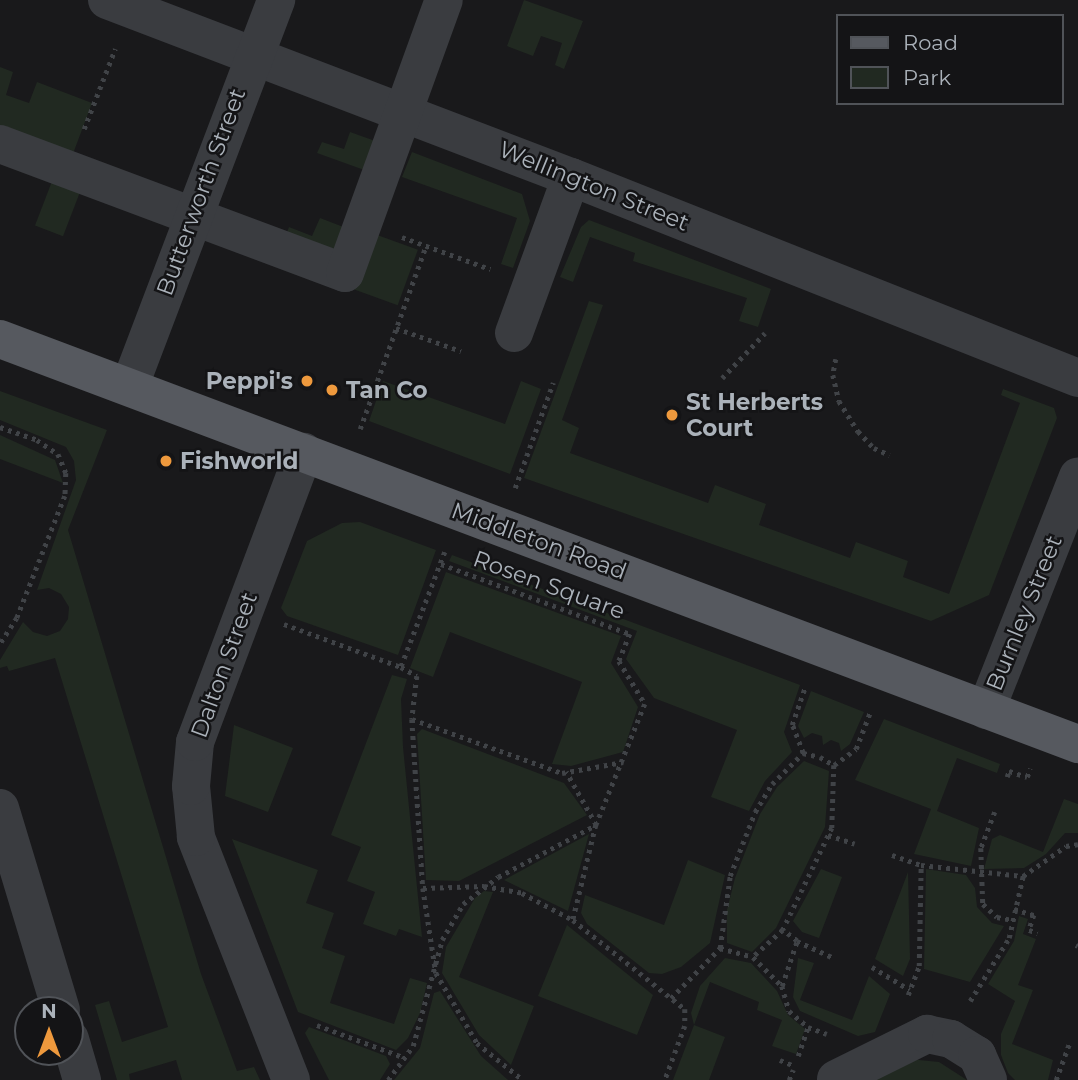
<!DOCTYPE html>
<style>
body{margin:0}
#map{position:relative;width:1078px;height:1080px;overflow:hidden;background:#19191b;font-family:Montserrat,sans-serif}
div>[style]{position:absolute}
.green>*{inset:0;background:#212921;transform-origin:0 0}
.path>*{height:4.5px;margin-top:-2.25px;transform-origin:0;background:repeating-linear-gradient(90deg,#404347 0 3.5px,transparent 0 8.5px)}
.minor>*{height:38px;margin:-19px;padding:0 19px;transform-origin:19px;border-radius:19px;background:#3a3c40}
.major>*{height:38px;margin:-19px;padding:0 19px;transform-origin:19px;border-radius:19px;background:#56595f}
.dots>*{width:19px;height:19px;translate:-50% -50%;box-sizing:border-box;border:4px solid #141416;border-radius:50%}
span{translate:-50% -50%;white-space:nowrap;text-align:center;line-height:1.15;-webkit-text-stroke:5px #141416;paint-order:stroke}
.street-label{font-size:23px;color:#abb2ba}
.poi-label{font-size:23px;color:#abb2ba;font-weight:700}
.right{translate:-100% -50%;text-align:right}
.left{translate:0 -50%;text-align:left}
.legend{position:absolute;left:836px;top:14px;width:228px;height:91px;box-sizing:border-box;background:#141416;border:2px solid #505358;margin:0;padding:9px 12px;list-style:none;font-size:21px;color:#abb2ba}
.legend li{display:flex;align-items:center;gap:14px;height:35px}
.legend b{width:35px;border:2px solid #505358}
.north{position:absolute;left:14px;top:996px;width:70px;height:70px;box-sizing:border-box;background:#141416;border:2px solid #505358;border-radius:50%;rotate:0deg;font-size:19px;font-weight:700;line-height:28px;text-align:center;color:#abb2ba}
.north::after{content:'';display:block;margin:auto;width:24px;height:32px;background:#ee993d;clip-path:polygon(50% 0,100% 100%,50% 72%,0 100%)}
</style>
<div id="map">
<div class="green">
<i style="clip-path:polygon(524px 0,583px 21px,564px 69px,555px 65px,562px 43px,541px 36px,533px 56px,507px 46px)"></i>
<i style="clip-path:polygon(0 67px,13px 72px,6px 95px,29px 103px,37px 82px,92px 103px,71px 159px,0 133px)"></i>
<i style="clip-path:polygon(350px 132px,378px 142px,367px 171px,317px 153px,322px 142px,344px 149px)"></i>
<i style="clip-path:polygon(412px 152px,522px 194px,530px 221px,513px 268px,501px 264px,517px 218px,402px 177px)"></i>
<i style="left:54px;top:176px;width:30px;height:53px;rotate:21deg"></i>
<i style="clip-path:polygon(320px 218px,346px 228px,334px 259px,284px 240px,289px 227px,312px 236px)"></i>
<i style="clip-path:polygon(589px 220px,771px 289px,758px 327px,739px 321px,747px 298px,633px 261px,635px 253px,590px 237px,573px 282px,560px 277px,581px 227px)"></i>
<i style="left:369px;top:232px;width:52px;height:59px;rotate:20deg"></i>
<i style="clip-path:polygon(589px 301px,603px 305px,562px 420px,579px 428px,570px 453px,708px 503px,715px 485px,766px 504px,759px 525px,850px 558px,856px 542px,908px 561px,903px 577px,949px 594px,1020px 403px,1001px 395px,1003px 389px,1054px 408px,1057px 418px,989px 595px,931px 621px,524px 478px)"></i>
<i style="clip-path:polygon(383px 381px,505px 424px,521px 381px,541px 389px,510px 474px,369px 421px)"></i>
<i style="clip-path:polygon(0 391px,107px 430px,68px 530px,201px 974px,237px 1071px,254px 1067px,260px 1080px,182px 1080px,176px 1060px,129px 1074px,130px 1080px,117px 1080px,95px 1005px,109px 1001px,122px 1042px,168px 1027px,55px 658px,9px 671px,7px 666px,0 668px,0 660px,23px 622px,33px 632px,47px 636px,60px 631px,68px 619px,69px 607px,61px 594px,49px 588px,37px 590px,76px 480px,74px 461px,66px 447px,0 420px)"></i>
<i style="clip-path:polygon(0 435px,55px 460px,63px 483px,0 459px)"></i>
<i style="clip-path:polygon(360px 522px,436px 550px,398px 655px,287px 616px,281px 608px,307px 541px,342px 523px)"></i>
<i style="clip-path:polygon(452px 555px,800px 685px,784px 732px,792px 752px,765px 781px,749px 811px,711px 797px,737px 730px,654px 698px,626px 659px,637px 631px,449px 561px)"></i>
<i style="clip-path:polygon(446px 572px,621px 636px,611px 663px,638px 707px,623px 752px,571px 766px,552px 764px,582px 682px,450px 632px,433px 677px,410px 668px)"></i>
<i style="clip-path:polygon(392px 675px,407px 679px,401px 699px,403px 747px,422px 937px,399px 929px,396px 936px,363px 924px,375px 892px,347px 881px,361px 847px,331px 835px)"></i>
<i style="clip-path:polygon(811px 691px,864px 712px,850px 744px,841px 751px,839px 743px,831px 740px,823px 745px,822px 736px,812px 733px,804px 738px,798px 726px)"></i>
<i style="clip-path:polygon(884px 719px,1000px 764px,997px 773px,957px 758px,937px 811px,979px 828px,971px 866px,914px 854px,931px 809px,855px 780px)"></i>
<i style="clip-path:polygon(234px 725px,293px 748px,268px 812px,225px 796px)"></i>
<i style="clip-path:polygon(422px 729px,564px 783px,587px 815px,459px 881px,426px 880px,417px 734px)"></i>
<i style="clip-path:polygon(804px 761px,829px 771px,825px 827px,776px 928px,752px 952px,727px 943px,727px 910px,735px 878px,760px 814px,777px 787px)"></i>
<i style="clip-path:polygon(1064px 799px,1078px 804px,1078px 833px,1065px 833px,1046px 854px,1024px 868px,984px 869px,992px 839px,1000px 835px,1043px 852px)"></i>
<i style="clip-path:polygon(589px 834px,568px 911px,504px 880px)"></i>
<i style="clip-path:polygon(232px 839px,318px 870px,306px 903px,334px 913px,322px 948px,345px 956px,330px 1003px,394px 1024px,410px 978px,427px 983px,420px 1013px,408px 1038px,396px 1050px,298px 1012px)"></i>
<i style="clip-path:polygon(688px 860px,725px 875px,710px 943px,681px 967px,662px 974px,649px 973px,587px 924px,581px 913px,585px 895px,664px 925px)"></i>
<i style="clip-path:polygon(821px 869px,842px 877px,819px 938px,802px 932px,793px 921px)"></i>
<i style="clip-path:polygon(926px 869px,966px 875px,975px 888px,977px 907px,992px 923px,1004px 926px,970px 982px,924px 969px)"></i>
<i style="clip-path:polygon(908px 872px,910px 959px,903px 976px,875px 959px)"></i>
<i style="clip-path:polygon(484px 891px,493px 892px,459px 977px,534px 1006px,511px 1065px,479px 1035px,442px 973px,446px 947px,475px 898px)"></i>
<i style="clip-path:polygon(1019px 916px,1028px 919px,1023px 934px,1036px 939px,1018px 985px,1033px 990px,1012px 1044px,1053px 1060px,1048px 1080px,1015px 1080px,1008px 1073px,1001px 1055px,1001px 1034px,1015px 1001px,988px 984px,1014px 941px)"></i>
<i style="clip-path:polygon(567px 925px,653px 995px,637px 1035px,538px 996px)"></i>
<i style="clip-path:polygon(725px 958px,751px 963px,777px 991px,788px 1015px,805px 1029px,796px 1054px,772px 1046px,782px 1020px,757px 1010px,759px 1002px,710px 982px,694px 1025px,725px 1037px,709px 1080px,673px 1080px,694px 1025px,691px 1013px,700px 986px)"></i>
<i style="clip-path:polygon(798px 958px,814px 963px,800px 1000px,852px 1020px,869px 976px,890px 994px,875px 1032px,858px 1036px,800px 1011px,793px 997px)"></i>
<i style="clip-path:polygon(440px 991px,481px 1056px,508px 1080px,394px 1080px,420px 1048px,434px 993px)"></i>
<i style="clip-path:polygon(309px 1027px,386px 1056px,390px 1064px,380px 1080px,329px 1080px,305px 1033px)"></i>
<i style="clip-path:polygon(909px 1059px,939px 1062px,967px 1080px,875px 1080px)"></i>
</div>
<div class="path">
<i style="left:84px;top:129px;width:86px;rotate:-68.8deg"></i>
<i style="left:402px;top:237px;width:94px;rotate:20deg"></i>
<i style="left:396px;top:328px;width:69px;rotate:19.5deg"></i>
<i style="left:836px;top:359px;width:16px;rotate:101deg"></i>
<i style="left:833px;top:375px;width:27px;rotate:77deg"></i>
<i style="left:839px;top:401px;width:36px;rotate:58deg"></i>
<i style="left:858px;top:431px;width:23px;rotate:47deg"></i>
<i style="left:874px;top:448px;width:17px;rotate:24deg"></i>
<i style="left:722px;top:378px;width:62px;rotate:-46.3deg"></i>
<i style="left:0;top:427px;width:39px;rotate:19deg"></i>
<i style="left:37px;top:440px;width:25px;rotate:34deg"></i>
<i style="left:58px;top:454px;width:21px;rotate:67deg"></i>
<i style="left:66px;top:473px;width:23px;rotate:92deg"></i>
<i style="left:65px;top:496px;width:131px;rotate:111.5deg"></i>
<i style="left:17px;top:618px;width:31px;rotate:123deg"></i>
<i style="left:360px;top:429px;width:195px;rotate:-70.2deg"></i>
<i style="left:515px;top:488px;width:112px;rotate:-70.1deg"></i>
<i style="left:445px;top:552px;width:123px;rotate:110.9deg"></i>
<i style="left:401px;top:667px;width:18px;rotate:29deg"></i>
<i style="left:417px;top:676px;width:43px;rotate:96.6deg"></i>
<i style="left:412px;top:719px;width:169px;rotate:86.3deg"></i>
<i style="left:423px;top:888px;width:86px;rotate:81.3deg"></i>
<i style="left:436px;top:973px;width:81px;rotate:59.6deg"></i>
<i style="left:477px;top:1043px;width:59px;rotate:38.8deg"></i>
<i style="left:441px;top:564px;width:202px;rotate:20.3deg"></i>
<i style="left:630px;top:634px;width:29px;rotate:112deg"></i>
<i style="left:619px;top:661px;width:50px;rotate:58.8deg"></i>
<i style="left:645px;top:704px;width:131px;rotate:112deg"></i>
<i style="left:596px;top:825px;width:98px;rotate:103.6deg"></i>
<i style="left:284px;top:624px;width:125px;rotate:20.2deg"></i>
<i style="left:412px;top:719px;width:159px;rotate:19.8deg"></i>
<i style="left:562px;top:773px;width:62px;rotate:-10.2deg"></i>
<i style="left:803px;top:753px;width:30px;rotate:-111deg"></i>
<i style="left:792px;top:725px;width:39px;rotate:-71deg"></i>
<i style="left:834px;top:765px;width:27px;rotate:-36deg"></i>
<i style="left:856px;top:749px;width:42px;rotate:-69deg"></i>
<i style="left:1007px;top:777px;width:6px;rotate:-72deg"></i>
<i style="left:1009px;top:771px;width:19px;rotate:18deg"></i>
<i style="left:1027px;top:777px;width:9px;rotate:-69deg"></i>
<i style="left:995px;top:812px;width:39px;rotate:111deg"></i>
<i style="left:981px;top:848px;width:56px;rotate:88deg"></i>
<i style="left:983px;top:904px;width:19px;rotate:43deg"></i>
<i style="left:997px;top:917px;width:15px;rotate:11deg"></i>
<i style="left:828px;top:835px;width:28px;rotate:18deg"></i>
<i style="left:892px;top:855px;width:31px;rotate:19deg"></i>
<i style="left:921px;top:865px;width:103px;rotate:6.2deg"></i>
<i style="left:423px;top:888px;width:61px;rotate:-1.9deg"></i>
<i style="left:484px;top:886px;width:39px;rotate:10deg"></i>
<i style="left:522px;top:893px;width:58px;rotate:27.9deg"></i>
<i style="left:573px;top:920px;width:143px;rotate:38.5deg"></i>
<i style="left:685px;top:1009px;width:17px;rotate:90deg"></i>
<i style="left:685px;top:1026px;width:58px;rotate:110.3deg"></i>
<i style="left:1014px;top:909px;width:21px;rotate:17deg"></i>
<i style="left:1034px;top:915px;width:16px;rotate:108deg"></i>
<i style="left:1029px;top:930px;width:9px;rotate:18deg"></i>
<i style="left:797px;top:941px;width:41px;rotate:24.7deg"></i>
<i style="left:1076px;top:945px;width:2px;rotate:27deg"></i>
<i style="left:720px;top:948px;width:73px;rotate:-82.1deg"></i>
<i style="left:730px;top:876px;width:69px;rotate:-68.7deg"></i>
<i style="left:755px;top:812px;width:33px;rotate:-59deg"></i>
<i style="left:772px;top:784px;width:44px;rotate:-45deg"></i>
<i style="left:803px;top:753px;width:17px;rotate:13deg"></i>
<i style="left:820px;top:757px;width:16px;rotate:30deg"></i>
<i style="left:834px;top:765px;width:63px;rotate:91.8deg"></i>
<i style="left:832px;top:828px;width:113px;rotate:115.7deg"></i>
<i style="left:783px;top:930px;width:40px;rotate:138deg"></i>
<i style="left:872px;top:967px;width:44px;rotate:31.2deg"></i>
<i style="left:782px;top:986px;width:47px;rotate:-71.6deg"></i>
<i style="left:797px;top:941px;width:18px;rotate:-142deg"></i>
<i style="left:908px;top:995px;width:31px;rotate:-69deg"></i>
<i style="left:919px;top:966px;width:101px;rotate:-88.9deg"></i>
<i style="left:671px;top:998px;width:70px;rotate:-45.6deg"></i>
<i style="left:720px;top:948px;width:34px;rotate:15deg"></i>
<i style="left:753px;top:957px;width:41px;rotate:45deg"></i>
<i style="left:782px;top:986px;width:26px;rotate:74deg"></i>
<i style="left:789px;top:1011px;width:25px;rotate:40deg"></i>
<i style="left:808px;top:1027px;width:20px;rotate:20deg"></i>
<i style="left:970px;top:1001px;width:74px;rotate:-58.2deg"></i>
<i style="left:1009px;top:938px;width:64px;rotate:-77.3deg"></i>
<i style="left:1023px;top:876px;width:52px;rotate:-34.9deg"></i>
<i style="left:1066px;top:846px;width:12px;rotate:-9deg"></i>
<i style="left:317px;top:1025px;width:92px;rotate:20.4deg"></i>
<i style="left:798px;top:1056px;width:31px;rotate:-71deg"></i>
<i style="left:780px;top:1060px;width:16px;rotate:22deg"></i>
<i style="left:388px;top:1080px;width:42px;rotate:-53.7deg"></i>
<i style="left:413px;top:1046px;width:110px;rotate:-74.7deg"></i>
<i style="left:442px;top:940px;width:42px;rotate:-59.7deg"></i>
<i style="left:463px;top:904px;width:44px;rotate:-37.6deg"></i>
<i style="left:498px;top:877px;width:111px;rotate:-28deg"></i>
<i style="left:596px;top:825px;width:61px;rotate:-119.5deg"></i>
<i style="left:789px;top:1080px;width:11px;rotate:-68deg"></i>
<i style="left:1056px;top:1080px;width:38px;rotate:-70deg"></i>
</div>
<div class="minor">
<i style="left:107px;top:0;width:497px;rotate:20.9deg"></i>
<i style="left:571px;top:177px;width:545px;rotate:21.63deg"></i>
<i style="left:0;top:144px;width:368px;rotate:20.5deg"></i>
<i style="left:345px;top:273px;width:290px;rotate:-70.1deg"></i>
<i style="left:514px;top:333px;width:166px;rotate:-69.9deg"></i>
<i style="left:130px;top:385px;width:412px;rotate:-69.2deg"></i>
<i style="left:986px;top:710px;width:251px;rotate:-68.5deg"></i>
<i style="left:0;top:808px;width:211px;rotate:73.2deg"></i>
<i style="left:70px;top:1039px;width:43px;rotate:73.7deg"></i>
<i style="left:836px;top:1079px;width:102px;rotate:-26.3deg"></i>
<i style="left:927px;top:1034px;width:25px;rotate:12deg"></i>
<i style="left:951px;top:1039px;width:31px;rotate:32deg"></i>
<i style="left:977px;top:1055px;width:27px;rotate:66deg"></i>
<i style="left:291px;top:1080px;width:261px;rotate:-111.4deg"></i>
<i style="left:196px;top:837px;width:51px;rotate:-95.6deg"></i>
<i style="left:191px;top:786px;width:44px;rotate:-84.8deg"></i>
<i style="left:195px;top:742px;width:310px;rotate:-69.4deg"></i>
</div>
<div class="major">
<i style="left:0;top:339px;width:1152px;rotate:20.59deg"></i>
</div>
<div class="dots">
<i style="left:307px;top:381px;background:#ee993d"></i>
<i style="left:332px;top:390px;background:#ee993d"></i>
<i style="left:672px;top:415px;background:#ee993d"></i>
<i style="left:166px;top:461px;background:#ee993d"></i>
</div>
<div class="street-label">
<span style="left:594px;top:186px;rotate:22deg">Wellington Street</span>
<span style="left:201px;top:192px;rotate:-70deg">Butterworth Street</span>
<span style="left:539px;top:541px;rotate:20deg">Middleton Road</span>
<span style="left:549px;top:585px;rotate:20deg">Rosen Square</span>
<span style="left:1024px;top:613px;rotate:-68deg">Burnley Street</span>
<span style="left:224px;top:665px;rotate:-70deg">Dalton Street</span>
</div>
<div class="poi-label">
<span class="right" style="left:293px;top:381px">Peppi's</span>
<span class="left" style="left:346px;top:390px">Tan Co</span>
<span class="left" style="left:686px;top:415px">St Herberts<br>Court</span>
<span class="left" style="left:180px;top:461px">Fishworld</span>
</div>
<ul class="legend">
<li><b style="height:9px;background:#56595f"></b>Road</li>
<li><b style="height:19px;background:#212921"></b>Park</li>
</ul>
<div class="north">N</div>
</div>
